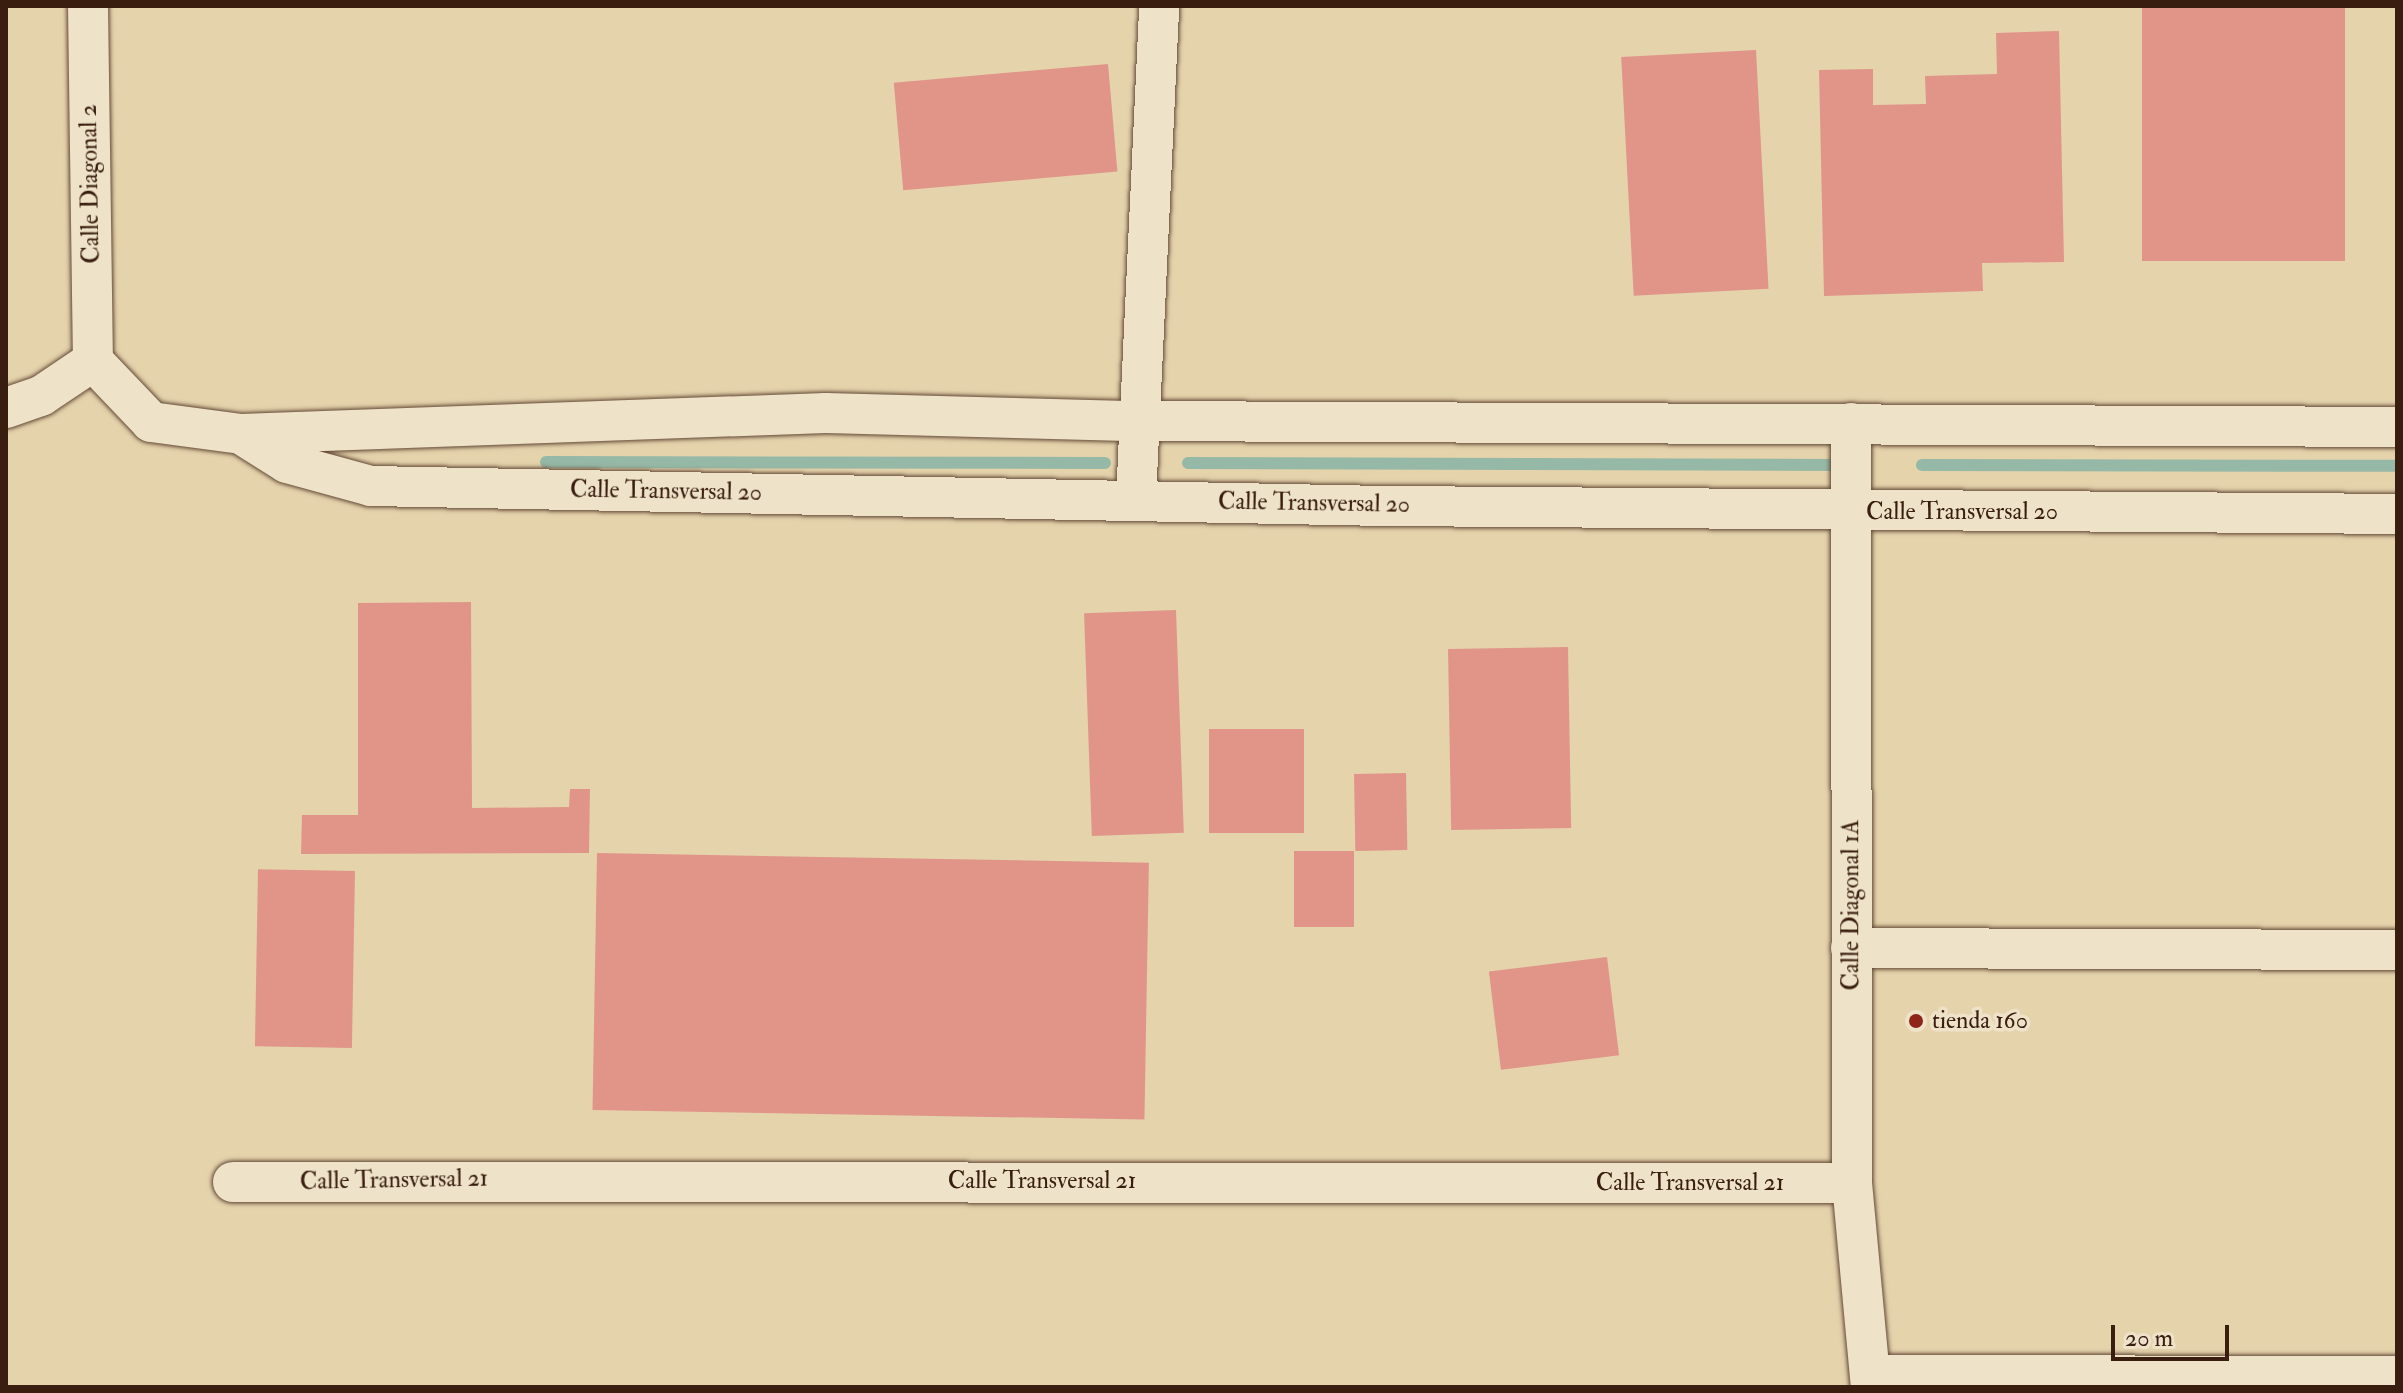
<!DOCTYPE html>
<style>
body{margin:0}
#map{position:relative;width:2403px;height:1393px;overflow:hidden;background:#e5d3ac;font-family:"IM FELL Double Pica",serif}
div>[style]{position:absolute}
.stream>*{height:12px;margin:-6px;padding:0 6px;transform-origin:6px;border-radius:6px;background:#96b8a6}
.building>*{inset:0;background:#e09588;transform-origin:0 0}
.roads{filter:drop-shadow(0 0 2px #644a36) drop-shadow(0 0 2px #644a36)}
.minor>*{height:40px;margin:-20px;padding:0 20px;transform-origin:20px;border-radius:20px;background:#eee2c9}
.dots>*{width:22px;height:22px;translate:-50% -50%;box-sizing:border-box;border:4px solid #eee2c9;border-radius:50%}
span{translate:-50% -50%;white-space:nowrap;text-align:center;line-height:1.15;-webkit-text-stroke:7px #eee2c9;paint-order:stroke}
.street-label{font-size:24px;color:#391d0e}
.poi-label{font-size:24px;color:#391d0e}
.left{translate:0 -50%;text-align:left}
.frame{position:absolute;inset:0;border:8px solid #391d0e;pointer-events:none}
.scale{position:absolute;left:2111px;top:1325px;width:118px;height:36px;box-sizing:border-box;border:4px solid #391d0e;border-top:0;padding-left:10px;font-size:24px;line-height:28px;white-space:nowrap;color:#391d0e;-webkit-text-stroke:6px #eee2c9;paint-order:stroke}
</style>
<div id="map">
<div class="stream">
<i style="left:546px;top:462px;width:559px;rotate:0.1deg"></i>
<i style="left:1188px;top:463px;width:648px;rotate:0.18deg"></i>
<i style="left:1922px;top:465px;width:475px;rotate:0.1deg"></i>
</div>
<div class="building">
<i style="left:2142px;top:6px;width:203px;height:255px"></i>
<i style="clip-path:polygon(2059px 31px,2064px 262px,1982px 263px,1983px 291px,1824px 296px,1819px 70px,1873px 69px,1873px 105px,1926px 104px,1925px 76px,1997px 74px,1996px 33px)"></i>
<i style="left:1756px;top:50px;width:239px;height:135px;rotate:87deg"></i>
<i style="left:1108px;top:64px;width:108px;height:215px;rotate:85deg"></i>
<i style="clip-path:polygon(471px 602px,472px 808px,569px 807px,570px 789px,590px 789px,589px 853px,301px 854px,302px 815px,358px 815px,358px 603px)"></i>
<i style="left:1176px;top:610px;width:223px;height:92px;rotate:88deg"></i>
<i style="left:1568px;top:647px;width:181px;height:120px;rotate:89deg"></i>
<i style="left:1209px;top:729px;width:95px;height:104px"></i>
<i style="left:1406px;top:773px;width:77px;height:52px;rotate:89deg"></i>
<i style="left:1294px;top:851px;width:60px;height:76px"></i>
<i style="left:597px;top:853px;width:552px;height:257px;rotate:1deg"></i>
<i style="left:355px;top:871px;width:177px;height:97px;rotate:91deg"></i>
<i style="left:1607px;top:957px;width:99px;height:119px;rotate:83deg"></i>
</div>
<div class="roads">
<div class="minor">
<i style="left:88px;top:6px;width:355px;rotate:89.2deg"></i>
<i style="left:93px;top:361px;width:84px;rotate:46.4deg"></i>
<i style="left:151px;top:422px;width:91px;rotate:7.6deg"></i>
<i style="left:241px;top:434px;width:585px;rotate:-2.06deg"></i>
<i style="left:826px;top:413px;width:311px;rotate:1.5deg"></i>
<i style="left:1137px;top:421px;width:1260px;rotate:0.27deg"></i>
<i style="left:6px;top:408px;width:37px;rotate:-19deg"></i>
<i style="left:41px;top:396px;width:63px;rotate:-33.9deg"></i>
<i style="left:1851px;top:423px;width:760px;rotate:89.92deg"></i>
<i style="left:1852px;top:1183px;width:205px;rotate:84.7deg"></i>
<i style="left:241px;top:434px;width:54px;rotate:32.2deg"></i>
<i style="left:287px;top:463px;width:87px;rotate:15.3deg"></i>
<i style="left:371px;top:486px;width:1018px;rotate:1.13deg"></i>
<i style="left:1389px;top:506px;width:1008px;rotate:0.45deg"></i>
<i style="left:1136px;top:499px;width:494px;rotate:-87.3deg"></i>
<i style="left:1851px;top:948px;width:546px;rotate:0.21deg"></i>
<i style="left:233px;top:1182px;width:1619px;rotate:0.04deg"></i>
<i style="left:1871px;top:1375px;width:526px;rotate:0.11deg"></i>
</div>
</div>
<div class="dots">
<i style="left:1916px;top:1021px;background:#8f2418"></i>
</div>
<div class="street-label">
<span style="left:90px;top:184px;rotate:-91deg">Calle Diagonal 2</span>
<span style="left:666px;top:491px;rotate:1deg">Calle Transversal 20</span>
<span style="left:1314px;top:503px;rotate:1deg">Calle Transversal 20</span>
<span style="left:1962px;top:512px">Calle Transversal 20</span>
<span style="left:1851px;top:905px;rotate:-90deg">Calle Diagonal 1A</span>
<span style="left:394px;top:1180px;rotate:-1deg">Calle Transversal 21</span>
<span style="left:1042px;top:1181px">Calle Transversal 21</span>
<span style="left:1690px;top:1183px">Calle Transversal 21</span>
</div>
<div class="poi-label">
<span class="left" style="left:1932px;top:1021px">tienda 160</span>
</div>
<div class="frame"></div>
<div class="scale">20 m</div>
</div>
